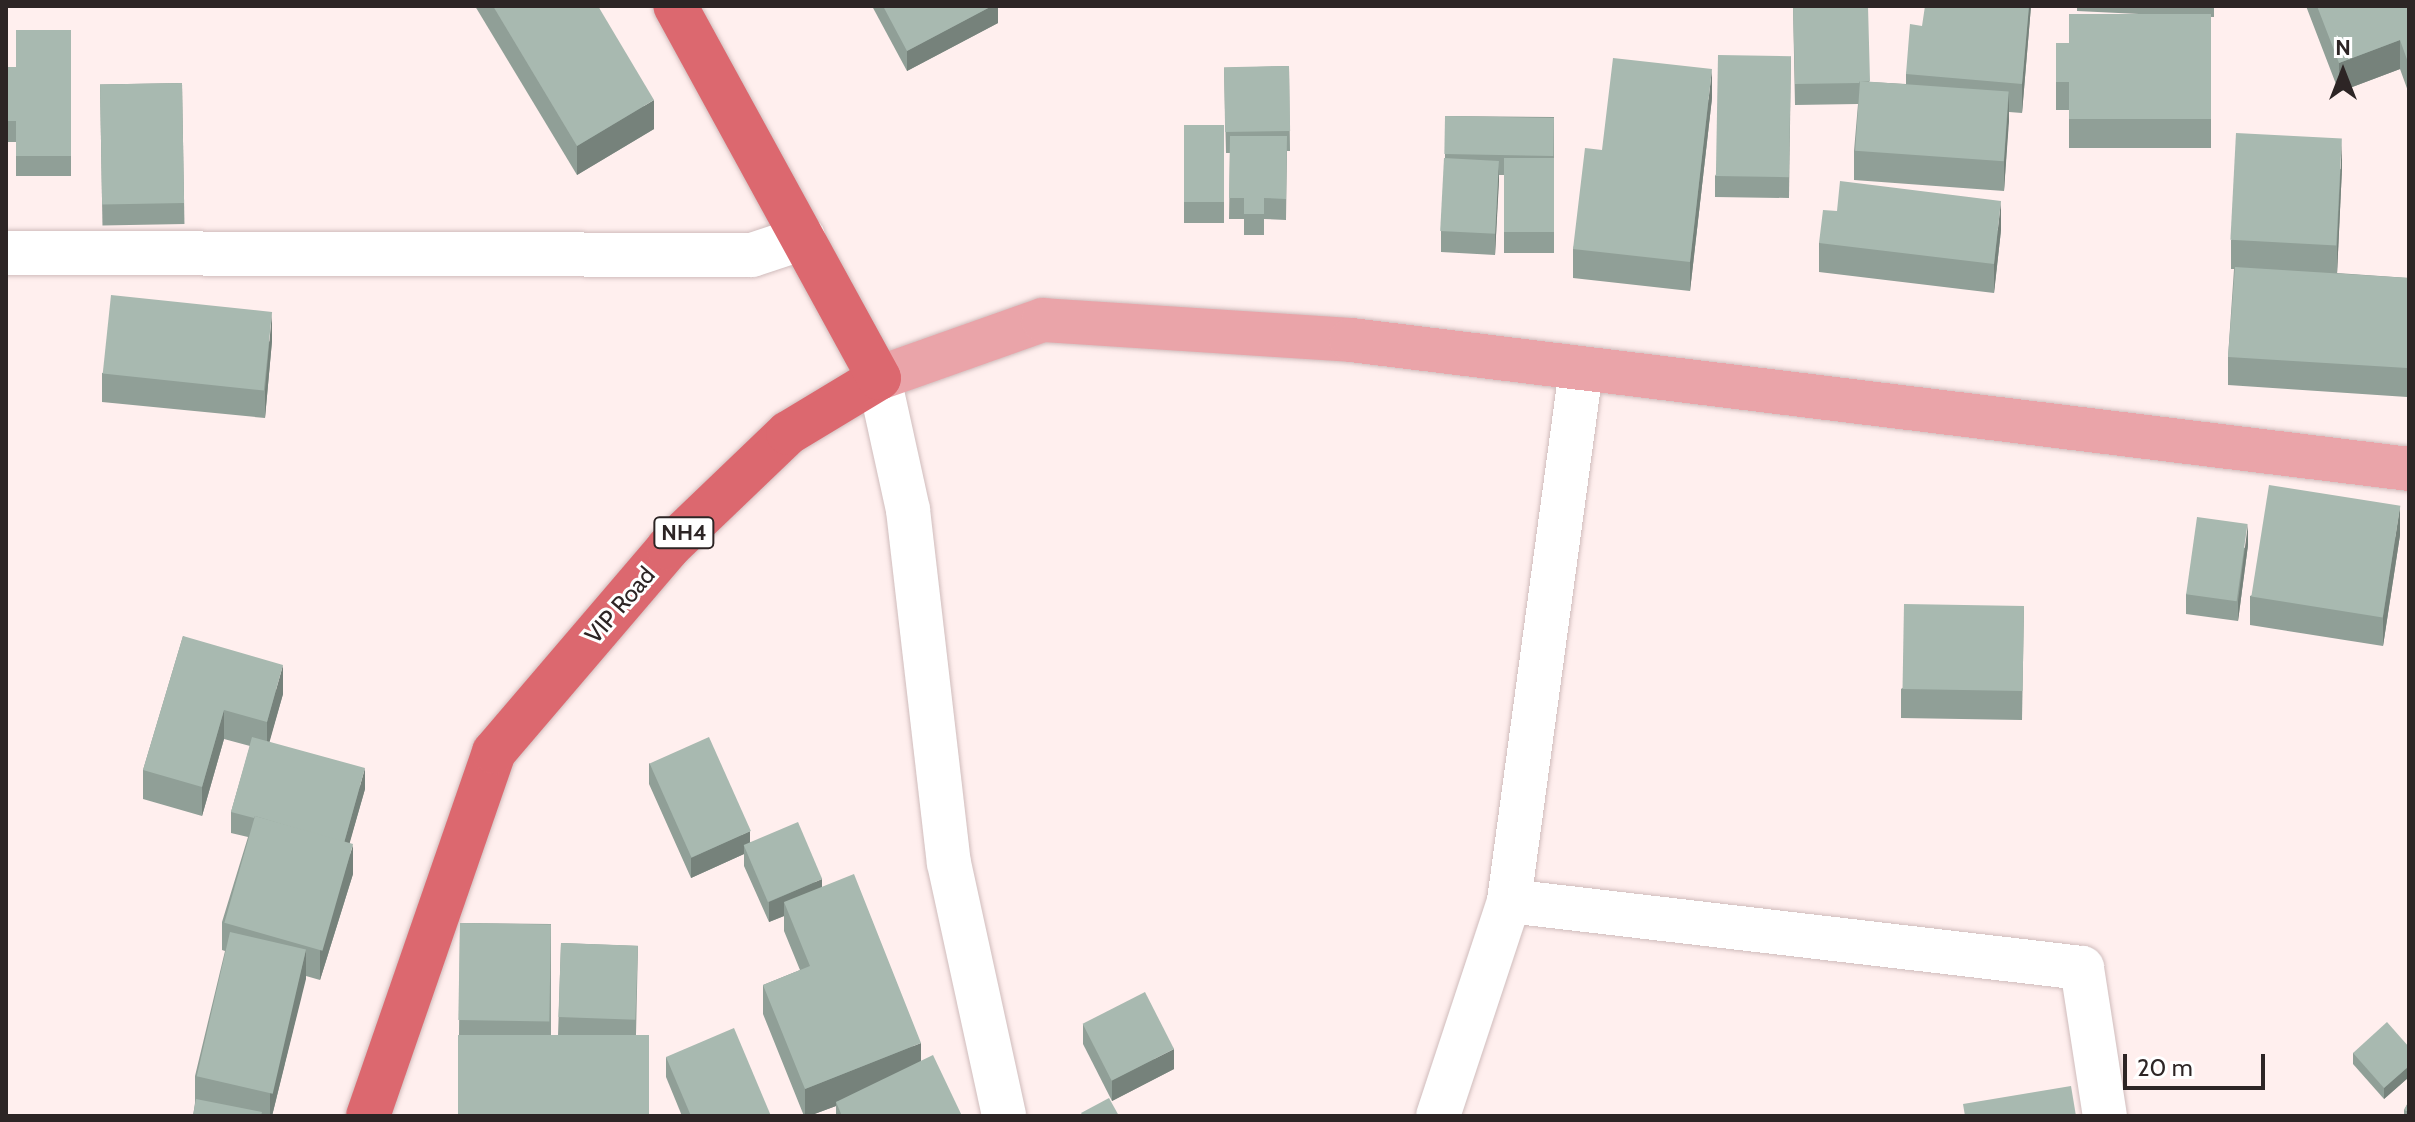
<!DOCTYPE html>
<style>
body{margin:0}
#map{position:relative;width:2415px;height:1122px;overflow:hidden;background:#ffefee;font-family:Cabin,sans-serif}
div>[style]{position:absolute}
.roads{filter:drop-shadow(0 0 2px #d0bcbc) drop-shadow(0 0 2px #d0bcbc)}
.minor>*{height:44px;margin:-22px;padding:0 22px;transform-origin:22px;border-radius:22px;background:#fff}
.major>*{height:44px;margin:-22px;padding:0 22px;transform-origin:22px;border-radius:22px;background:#eaa4a9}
.highway>*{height:44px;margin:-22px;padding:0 22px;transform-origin:22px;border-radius:22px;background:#dc686f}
.wall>*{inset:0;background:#909f97;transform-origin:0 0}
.shaded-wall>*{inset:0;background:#76827b}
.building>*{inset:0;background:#a8b9b0;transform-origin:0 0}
span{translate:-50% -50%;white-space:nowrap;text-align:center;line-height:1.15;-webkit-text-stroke:6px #fff;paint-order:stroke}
.shield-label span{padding:2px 6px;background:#fff;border:2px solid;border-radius:6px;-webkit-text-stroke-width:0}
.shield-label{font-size:22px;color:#2d2525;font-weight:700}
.street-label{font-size:24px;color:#2d2525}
.frame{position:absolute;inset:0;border:8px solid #2d2525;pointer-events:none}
.north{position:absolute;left:2303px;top:32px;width:80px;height:80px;-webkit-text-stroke:6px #fff;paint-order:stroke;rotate:0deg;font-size:22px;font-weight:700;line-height:32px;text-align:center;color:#2d2525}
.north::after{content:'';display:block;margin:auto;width:28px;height:36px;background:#2d2525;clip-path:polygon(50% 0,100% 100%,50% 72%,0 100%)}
.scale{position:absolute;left:2123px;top:1054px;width:142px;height:36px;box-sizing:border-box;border:4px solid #2d2525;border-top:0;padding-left:10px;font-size:24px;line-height:28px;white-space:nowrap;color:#2d2525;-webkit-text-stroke:6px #fff;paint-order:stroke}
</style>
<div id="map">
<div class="roads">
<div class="minor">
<i style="left:6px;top:253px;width:746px;rotate:0.15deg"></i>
<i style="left:752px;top:255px;width:54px;rotate:-18.4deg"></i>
<i style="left:879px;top:378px;width:135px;rotate:77.6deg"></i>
<i style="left:908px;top:510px;width:355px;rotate:83.4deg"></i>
<i style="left:949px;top:863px;width:259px;rotate:77.7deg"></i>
<i style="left:1509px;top:901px;width:577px;rotate:6.67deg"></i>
<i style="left:2082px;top:968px;width:150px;rotate:81.2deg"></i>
<i style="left:1438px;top:1116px;width:226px;rotate:-71.7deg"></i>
<i style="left:1509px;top:901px;width:536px;rotate:-82.28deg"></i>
</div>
<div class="major">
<i style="left:879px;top:378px;width:174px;rotate:-19.5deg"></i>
<i style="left:1043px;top:320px;width:309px;rotate:3.7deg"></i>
<i style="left:1351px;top:340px;width:1066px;rotate:6.95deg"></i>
</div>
<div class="highway">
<i style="left:368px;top:1116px;width:385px;rotate:-70.9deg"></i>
<i style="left:494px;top:752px;width:268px;rotate:-49.5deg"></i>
<i style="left:668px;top:548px;width:166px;rotate:-43.8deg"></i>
<i style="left:788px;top:433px;width:106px;rotate:-31.1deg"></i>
<i style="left:879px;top:378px;width:424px;rotate:-118.7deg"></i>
</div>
</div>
<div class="wall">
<i style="clip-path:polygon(475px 6px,598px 6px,654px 129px,577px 175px)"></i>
<i style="clip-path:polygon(872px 6px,998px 6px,998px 23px,907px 71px)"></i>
<i style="clip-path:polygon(1793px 6px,1870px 82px,1906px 84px,1906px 74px,1922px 26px,2031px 6px,2022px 113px,2009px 112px,2004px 191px,1854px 180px,1854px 151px,1858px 104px,1795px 105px)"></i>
<i style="clip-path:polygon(2077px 6px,2214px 6px,2214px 17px,2211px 17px,2211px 148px,2069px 148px,2069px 110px,2056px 110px,2056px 43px,2069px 43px,2139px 14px,2077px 11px)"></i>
<i style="clip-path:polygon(2306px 6px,2409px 6px,2409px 94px,2400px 69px,2339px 92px)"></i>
<i style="clip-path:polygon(71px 30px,71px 176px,16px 176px,16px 142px,6px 142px,6px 67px,16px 67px)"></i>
<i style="clip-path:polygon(1791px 56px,1789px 198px,1715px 197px,1715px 176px)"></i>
<i style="clip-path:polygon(1289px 66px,1290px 151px,1287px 151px,1286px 220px,1264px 219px,1264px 235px,1244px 235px,1244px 219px,1229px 219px,1230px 153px,1226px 153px,1224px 68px)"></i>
<i style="left:182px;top:83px;width:141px;height:82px;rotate:89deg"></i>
<i style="clip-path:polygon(1712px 98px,1690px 291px,1573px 278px,1573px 249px,1602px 150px)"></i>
<i style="clip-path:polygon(1445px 116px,1554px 117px,1554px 253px,1504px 253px,1504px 175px,1499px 175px,1495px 255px,1441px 252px,1441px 231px,1445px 158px)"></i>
<i style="left:1184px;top:125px;width:40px;height:98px"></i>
<i style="clip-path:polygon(2342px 168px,2337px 273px,2409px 278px,2409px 361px,2407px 397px,2228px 385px,2228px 357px,2234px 269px,2231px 269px,2231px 240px)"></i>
<i style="clip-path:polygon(2001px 230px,1994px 293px,1819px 272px,1819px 243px)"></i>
<i style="clip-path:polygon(272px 341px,265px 418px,102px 402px,102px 373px)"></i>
<i style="clip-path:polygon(2400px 535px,2383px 646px,2250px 625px,2250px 596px)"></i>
<i style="clip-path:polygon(2248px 545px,2238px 621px,2186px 614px,2186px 594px)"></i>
<i style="clip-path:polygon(2024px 607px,2022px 720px,1901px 718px,1901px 689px)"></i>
<i style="clip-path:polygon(183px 636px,283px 694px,269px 742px,365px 789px,349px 844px,353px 874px,320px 980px,306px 976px,272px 1116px,193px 1116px,195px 1103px,195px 1076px,225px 951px,222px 950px,222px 922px,248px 837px,231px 833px,231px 812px,250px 746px,224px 739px,202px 816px,143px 799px,143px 770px)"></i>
<i style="clip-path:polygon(649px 763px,750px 842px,822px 887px,921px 1061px,962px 1116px,836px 1116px,836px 1106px,809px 1116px,804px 1116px,763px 1014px,763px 985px,800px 970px,784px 931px,784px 916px,769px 922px,744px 866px,744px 854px,691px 878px,649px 784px)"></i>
<i style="clip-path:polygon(460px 923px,551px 924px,551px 1036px,558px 1036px,561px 943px,638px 946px,636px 1035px,649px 1035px,649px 1116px,458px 1116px,458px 1036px,459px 1036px)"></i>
<i style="clip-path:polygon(6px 982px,8px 998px,8px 1018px,6px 1018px)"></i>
<i style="clip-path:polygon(1083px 1024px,1174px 1069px,1112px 1101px,1083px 1044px)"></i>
<i style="clip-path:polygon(2409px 1047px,2409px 1077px,2384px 1099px,2353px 1064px,2353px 1053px)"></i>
<i style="clip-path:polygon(666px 1057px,771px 1116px,682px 1116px,666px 1077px)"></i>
<i style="clip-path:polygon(2409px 1101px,2409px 1116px,2404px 1116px,2404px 1110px)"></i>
</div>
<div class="shaded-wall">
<i style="clip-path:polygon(992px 6px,998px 6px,998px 23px,907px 71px,907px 51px)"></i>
<i style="clip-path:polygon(2029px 6px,2031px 6px,2022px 113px,2022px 84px)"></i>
<i style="clip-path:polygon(2400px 40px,2400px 69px,2339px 92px,2339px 63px)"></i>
<i style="clip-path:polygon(1712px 69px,1712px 98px,1690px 291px,1690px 262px)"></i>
<i style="clip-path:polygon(2009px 92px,2009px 121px,2004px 191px,2004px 162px)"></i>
<i style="clip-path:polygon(654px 100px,654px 129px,577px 175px,577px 146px)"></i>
<i style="clip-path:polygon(2342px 139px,2342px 168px,2337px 275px,2337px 246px)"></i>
<i style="clip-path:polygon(1499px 161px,1499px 181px,1495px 255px,1495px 235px)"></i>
<i style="clip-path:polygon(2001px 201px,2001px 230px,1994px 293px,1994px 264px)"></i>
<i style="clip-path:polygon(272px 313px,272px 341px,265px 418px,265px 390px)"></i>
<i style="clip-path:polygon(2409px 332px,2409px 361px,2407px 397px,2407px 368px)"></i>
<i style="clip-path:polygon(2400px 506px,2400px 535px,2383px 646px,2383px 617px)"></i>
<i style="clip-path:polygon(2248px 524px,2248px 545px,2238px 621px,2238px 601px)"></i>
<i style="clip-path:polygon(283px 665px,283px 694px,267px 751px,267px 722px)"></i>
<i style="clip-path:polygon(224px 710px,224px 739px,202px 816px,202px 787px)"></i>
<i style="clip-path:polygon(365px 768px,365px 789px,344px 863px,344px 843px)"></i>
<i style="clip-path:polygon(750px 831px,750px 852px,744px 845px,744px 854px,691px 878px,691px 858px)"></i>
<i style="clip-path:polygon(353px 845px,353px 874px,320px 980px,320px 951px)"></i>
<i style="clip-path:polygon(822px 879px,822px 899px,784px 902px,784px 916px,769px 922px,769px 902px)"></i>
<i style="clip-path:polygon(306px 950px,306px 979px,272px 1116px,270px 1116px,270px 1094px)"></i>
<i style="clip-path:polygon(921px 1043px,921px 1072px,836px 1102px,836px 1106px,809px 1116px,805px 1116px,805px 1089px)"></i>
<i style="clip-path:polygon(1174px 1049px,1174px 1069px,1112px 1101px,1112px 1080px)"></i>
<i style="clip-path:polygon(2409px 1066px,2409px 1077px,2384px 1099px,2384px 1088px)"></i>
</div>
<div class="building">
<i style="clip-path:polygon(493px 6px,598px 6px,654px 100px,577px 146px)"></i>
<i style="clip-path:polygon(883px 6px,992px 6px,907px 51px)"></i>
<i style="clip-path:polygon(1793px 6px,1868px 6px,1870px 81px,1860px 81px,1859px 83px,1795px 84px)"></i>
<i style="clip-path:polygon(1925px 6px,2029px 6px,2022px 84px,1906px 74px,1910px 24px,1922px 26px)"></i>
<i style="clip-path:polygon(2317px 6px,2409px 6px,2409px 65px,2400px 40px,2339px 63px)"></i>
<i style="clip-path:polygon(2069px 14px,2211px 14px,2211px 119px,2069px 119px,2069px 82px,2056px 82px,2056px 43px,2069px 43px)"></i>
<i style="clip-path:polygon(16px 30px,71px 30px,71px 156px,16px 156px,16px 121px,6px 121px,6px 67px,16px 67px)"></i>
<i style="left:1718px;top:55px;width:73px;height:121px;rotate:1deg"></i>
<i style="clip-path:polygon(1613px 58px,1712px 69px,1690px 262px,1573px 249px,1585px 148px,1602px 150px)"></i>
<i style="left:1289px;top:66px;width:65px;height:65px;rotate:89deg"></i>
<i style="left:1860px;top:81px;width:149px;height:70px;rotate:4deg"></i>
<i style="left:182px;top:83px;width:120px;height:82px;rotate:89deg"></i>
<i style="left:1445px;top:116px;width:109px;height:38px;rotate:1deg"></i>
<i style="left:1184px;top:125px;width:40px;height:77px"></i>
<i style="left:2236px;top:133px;width:106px;height:107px;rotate:3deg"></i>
<i style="clip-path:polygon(1230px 136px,1287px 136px,1286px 199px,1264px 198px,1264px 214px,1244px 214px,1244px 198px,1229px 198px)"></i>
<i style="left:1444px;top:158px;width:55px;height:73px;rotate:3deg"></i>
<i style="left:1504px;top:158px;width:50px;height:74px"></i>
<i style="clip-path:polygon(1840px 181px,2001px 201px,1994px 264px,1819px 243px,1823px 210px,1837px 211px)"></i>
<i style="clip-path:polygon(2235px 267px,2409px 278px,2409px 332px,2407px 368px,2228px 357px)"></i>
<i style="left:111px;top:295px;width:162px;height:79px;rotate:6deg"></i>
<i style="left:2269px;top:485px;width:133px;height:113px;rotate:9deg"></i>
<i style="left:2197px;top:517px;width:51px;height:78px;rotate:8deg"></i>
<i style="left:1904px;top:604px;width:120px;height:85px;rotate:1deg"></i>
<i style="clip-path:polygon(183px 636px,283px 665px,267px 722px,224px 710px,202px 787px,143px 770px)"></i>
<i style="clip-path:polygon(252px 737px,365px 768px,344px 843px,255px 816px,254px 818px,231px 812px)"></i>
<i style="left:709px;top:737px;width:103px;height:65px;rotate:66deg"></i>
<i style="left:255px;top:816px;width:102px;height:111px;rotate:16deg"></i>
<i style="left:798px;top:822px;width:62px;height:59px;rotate:67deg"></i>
<i style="clip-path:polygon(854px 874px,921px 1043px,805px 1089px,763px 985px,810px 966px,784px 902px)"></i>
<i style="left:460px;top:923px;width:91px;height:97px;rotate:1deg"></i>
<i style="left:230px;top:932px;width:78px;height:148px;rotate:13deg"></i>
<i style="left:561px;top:943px;width:77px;height:74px;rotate:2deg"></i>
<i style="left:1145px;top:992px;width:64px;height:70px;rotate:63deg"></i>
<i style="clip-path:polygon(2387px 1022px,2409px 1047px,2409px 1066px,2384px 1088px,2353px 1053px)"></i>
<i style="clip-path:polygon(734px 1028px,771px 1116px,691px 1116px,666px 1057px)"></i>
<i style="left:649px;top:1035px;width:81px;height:191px;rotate:90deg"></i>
<i style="clip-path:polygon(933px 1055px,962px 1116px,842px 1116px,836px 1102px)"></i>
<i style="clip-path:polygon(2071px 1086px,2076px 1116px,1965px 1116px,1963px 1104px)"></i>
<i style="clip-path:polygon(1109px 1098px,1119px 1116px,1083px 1116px,1081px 1113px)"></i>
<i style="clip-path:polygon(196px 1099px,262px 1112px,261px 1116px,193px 1116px)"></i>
<i style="clip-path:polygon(2409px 1101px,2409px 1112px,2404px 1110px)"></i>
</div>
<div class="shield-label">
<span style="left:684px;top:533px">NH4</span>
</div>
<div class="street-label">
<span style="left:620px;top:605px;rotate:-49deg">VIP Road</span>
</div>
<div class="frame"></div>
<div class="north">N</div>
<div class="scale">20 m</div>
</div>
